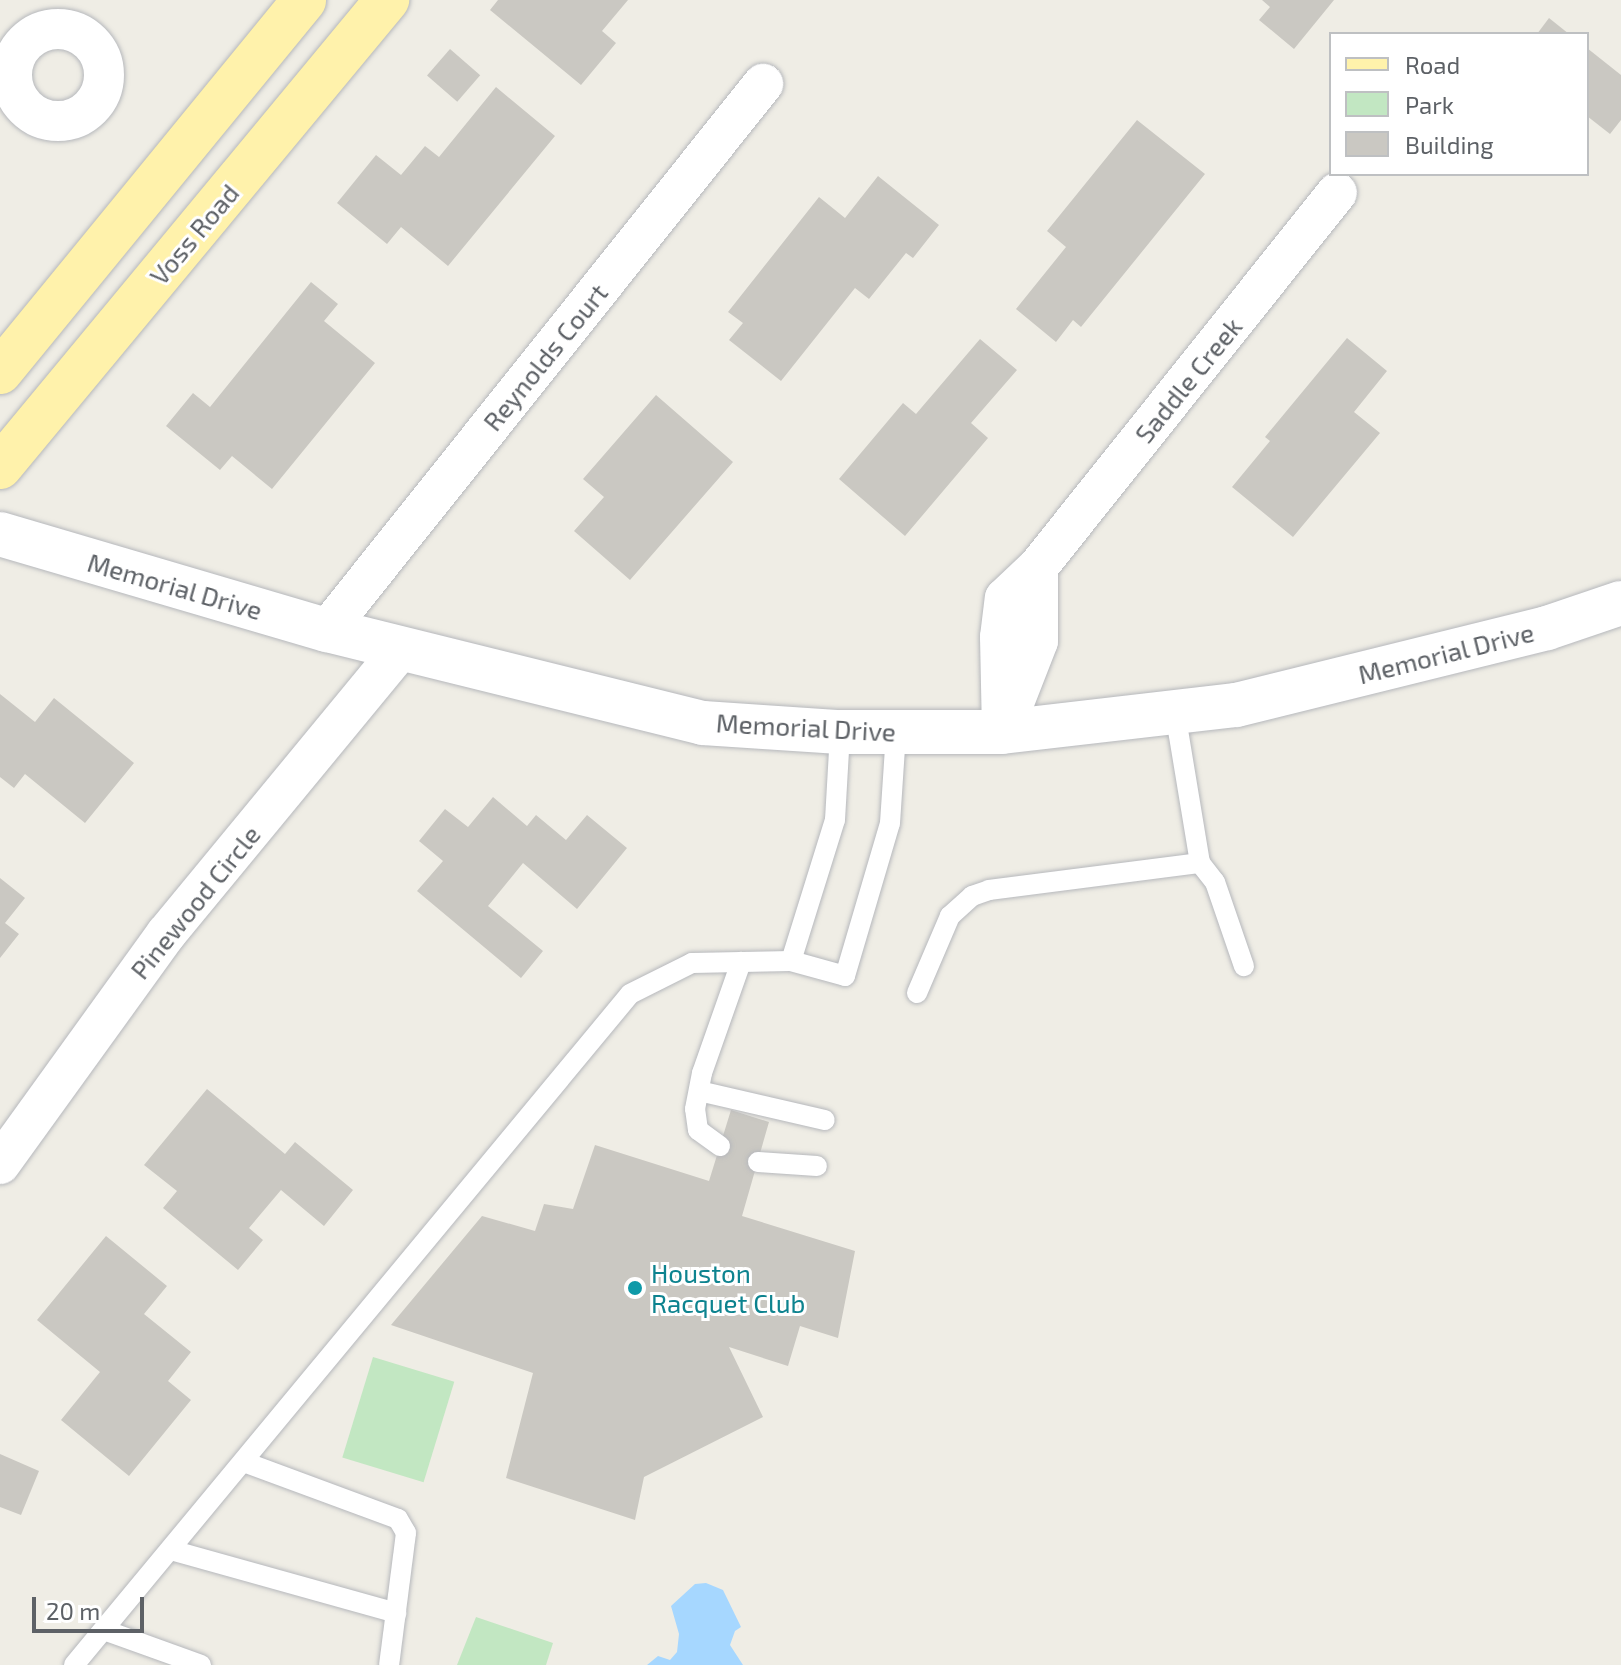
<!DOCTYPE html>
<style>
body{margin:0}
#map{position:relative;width:1621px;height:1665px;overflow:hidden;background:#efede5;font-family:"Exo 2",sans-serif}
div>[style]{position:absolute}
.green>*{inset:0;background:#c2e7c2;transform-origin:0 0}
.water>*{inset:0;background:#a6d7ff}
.building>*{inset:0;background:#cac8c2;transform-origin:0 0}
.roads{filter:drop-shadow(0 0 2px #b6b8bc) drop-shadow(0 0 2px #b6b8bc)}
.lane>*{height:20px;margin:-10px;padding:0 10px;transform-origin:10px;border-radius:10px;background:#fff}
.street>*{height:40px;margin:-20px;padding:0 20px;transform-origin:20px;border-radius:20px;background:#fff}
.street>.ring{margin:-20px;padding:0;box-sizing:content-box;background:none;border:40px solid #fff;border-radius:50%}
.secondary>*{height:44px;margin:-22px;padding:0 22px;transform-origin:22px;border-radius:22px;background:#fff}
.primary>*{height:44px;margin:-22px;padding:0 22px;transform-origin:22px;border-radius:22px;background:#fff2ab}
.dots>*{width:22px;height:22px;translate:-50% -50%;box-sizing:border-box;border:4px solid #fff;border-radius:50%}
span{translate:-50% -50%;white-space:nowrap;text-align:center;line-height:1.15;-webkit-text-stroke:6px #fff;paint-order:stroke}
.street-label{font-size:26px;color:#5d6166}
.culture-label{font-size:26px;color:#0d838f}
.left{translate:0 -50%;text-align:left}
.legend{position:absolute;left:1329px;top:32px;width:260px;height:144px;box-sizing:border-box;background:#fff;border:2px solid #bec0c2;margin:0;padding:10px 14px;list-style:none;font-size:24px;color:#5d6166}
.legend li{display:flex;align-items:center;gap:16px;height:40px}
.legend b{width:40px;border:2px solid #bec0c2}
.scale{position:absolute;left:32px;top:1597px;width:112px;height:36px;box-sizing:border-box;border:4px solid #5d6166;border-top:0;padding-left:10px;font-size:24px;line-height:28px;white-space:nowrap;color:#5d6166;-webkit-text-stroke:6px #fff;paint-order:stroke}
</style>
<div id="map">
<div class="green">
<i style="left:373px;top:1357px;width:85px;height:105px;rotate:17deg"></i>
<i style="clip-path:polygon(476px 1617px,553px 1643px,546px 1665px,457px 1665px)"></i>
</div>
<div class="water">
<i style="clip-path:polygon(706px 1583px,723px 1590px,741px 1627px,735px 1631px,730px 1645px,743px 1665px,647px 1665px,658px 1656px,670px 1660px,677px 1652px,679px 1634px,671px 1606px,695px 1584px)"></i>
</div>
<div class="building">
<i style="clip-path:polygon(498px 0,628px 0,602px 31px,616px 43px,581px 85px,490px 10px)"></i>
<i style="clip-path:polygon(1262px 0,1334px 0,1294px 49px,1259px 20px,1270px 7px)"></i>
<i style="clip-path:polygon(1549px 18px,1569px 34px,1537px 34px)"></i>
<i style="clip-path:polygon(1587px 48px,1621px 75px,1621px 120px,1610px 134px,1587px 116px)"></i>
<i style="left:450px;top:49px;width:40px;height:35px;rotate:41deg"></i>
<i style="clip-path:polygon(496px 87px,555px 136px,448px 266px,401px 227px,387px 244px,337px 203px,376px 155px,401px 175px,425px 146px,439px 157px)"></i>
<i style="clip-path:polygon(1137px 120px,1205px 174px,1081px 327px,1073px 320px,1056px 342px,1016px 309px,1066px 247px,1047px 231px)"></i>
<i style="clip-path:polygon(878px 176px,939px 225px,913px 258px,906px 253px,869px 299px,855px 288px,781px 381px,729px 340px,743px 323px,728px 312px,819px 197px,845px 218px)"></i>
<i style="clip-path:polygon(311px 282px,338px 304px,324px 321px,375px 363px,272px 489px,232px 456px,220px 470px,166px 426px,193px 393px,210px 407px)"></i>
<i style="clip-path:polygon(1347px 338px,1387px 371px,1354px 412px,1380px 433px,1293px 537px,1232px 487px,1270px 441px,1265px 437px)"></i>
<i style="clip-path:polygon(980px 339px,1017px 370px,971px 423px,988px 438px,905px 536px,839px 479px,903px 403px,916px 414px)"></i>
<i style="clip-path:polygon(656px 395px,733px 462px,630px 580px,574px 531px,604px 497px,583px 479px)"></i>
<i style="clip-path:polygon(0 694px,35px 722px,54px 698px,134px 763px,85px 823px,25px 774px,14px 788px,0 777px)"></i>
<i style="clip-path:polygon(493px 797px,527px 826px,536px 815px,566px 840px,587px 815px,627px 848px,577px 909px,523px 863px,488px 906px,543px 951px,521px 978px,417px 891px,443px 861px,419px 841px,445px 809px,468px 827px)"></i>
<i style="clip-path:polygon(0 878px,25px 898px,5px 923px,19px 934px,0 958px)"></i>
<i style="clip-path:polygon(207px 1089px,285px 1154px,295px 1142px,353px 1190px,324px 1226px,281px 1190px,249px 1228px,263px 1240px,238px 1270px,163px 1208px,177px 1191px,144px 1165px)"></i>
<i style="clip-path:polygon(731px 1110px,769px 1122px,742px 1216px,855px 1251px,838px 1338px,800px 1326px,788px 1366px,729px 1347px,763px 1417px,644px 1477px,635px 1520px,506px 1478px,533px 1373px,391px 1325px,482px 1216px,535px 1231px,544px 1204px,573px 1209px,595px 1145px,709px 1181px)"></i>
<i style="clip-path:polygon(106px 1236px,167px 1286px,144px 1314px,191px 1352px,168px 1381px,191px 1400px,129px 1476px,61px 1420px,100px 1372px,37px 1320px)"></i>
<i style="clip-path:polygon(0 1454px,39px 1471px,21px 1515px,0 1507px)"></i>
</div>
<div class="roads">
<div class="lane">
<i style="left:1175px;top:712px;width:153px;rotate:80.6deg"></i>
<i style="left:1200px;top:863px;width:24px;rotate:52deg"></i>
<i style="left:1215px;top:882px;width:89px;rotate:71deg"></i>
<i style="left:791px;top:961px;width:148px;rotate:-72.7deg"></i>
<i style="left:835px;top:820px;width:88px;rotate:-86.7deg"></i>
<i style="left:917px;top:993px;width:84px;rotate:-66.8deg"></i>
<i style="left:950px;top:916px;width:30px;rotate:-42deg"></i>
<i style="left:972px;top:896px;width:18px;rotate:-19deg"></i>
<i style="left:989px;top:890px;width:213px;rotate:-7.3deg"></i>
<i style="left:699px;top:1091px;width:129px;rotate:13deg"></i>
<i style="left:720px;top:1146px;width:27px;rotate:-144deg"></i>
<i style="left:698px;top:1130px;width:21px;rotate:-98deg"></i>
<i style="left:695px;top:1109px;width:37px;rotate:-79deg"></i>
<i style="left:702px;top:1073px;width:118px;rotate:-70.6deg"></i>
<i style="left:758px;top:1162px;width:59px;rotate:3.9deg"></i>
<i style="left:244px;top:1462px;width:164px;rotate:20.3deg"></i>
<i style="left:398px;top:1519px;width:16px;rotate:60deg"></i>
<i style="left:406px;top:1533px;width:133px;rotate:97.3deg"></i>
<i style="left:171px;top:1550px;width:234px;rotate:15.6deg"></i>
<i style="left:104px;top:1630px;width:103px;rotate:19.8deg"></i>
<i style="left:74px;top:1665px;width:871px;rotate:-50.35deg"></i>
<i style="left:630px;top:994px;width:69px;rotate:-26.6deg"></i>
<i style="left:692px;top:963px;width:99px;rotate:-1.2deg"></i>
<i style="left:791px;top:961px;width:56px;rotate:15.5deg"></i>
<i style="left:845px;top:976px;width:159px;rotate:-73.6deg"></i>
<i style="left:890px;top:823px;width:91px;rotate:-86.2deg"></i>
</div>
<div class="street">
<i class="ring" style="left:12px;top:29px;width:52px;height:52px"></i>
<i style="left:327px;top:630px;width:699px;rotate:-51.39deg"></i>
<i style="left:1010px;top:713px;width:77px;rotate:-68.7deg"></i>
<i style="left:1038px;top:641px;width:74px;rotate:-90deg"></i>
<i style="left:1002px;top:732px;width:95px;rotate:-91.2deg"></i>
<i style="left:1000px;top:637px;width:39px;rotate:-83deg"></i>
<i style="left:1005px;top:598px;width:45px;rotate:-43.2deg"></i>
<i style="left:1038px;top:567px;width:479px;rotate:-51.4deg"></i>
<i style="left:0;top:1164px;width:284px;rotate:-54.2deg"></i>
<i style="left:166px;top:934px;width:371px;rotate:-50.5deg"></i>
</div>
<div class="secondary">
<i style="left:0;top:534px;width:341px;rotate:16.4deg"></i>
<i style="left:327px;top:630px;width:387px;rotate:13.9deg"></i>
<i style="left:703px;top:723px;width:137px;rotate:3.8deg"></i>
<i style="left:840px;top:732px;width:162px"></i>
<i style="left:1002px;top:732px;width:236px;rotate:-6.6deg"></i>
<i style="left:1236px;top:705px;width:320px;rotate:-13.9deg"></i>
<i style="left:1547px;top:628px;width:78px;rotate:-18.7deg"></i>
</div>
<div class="primary">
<i style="left:0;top:372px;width:480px;rotate:-50.7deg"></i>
<i style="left:0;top:467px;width:607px;rotate:-50.35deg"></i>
</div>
</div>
<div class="dots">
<i style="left:635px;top:1288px;background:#0f9aa8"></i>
</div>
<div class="street-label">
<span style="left:194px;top:234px;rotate:-50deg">Voss Road</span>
<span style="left:545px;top:357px;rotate:-51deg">Reynolds Court</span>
<span style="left:1188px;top:380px;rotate:-51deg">Saddle Creek</span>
<span style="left:175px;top:586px;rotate:16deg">Memorial Drive</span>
<span style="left:1446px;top:653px;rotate:-14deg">Memorial Drive</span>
<span style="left:806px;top:727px;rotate:3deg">Memorial Drive</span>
<span style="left:195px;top:902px;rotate:-51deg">Pinewood Circle</span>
</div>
<div class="culture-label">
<span class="left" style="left:651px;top:1288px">Houston<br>Racquet Club</span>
</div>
<ul class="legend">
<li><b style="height:10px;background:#fff2ab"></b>Road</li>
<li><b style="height:22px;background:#c2e7c2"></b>Park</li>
<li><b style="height:22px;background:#cac8c2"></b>Building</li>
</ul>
<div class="scale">20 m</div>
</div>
